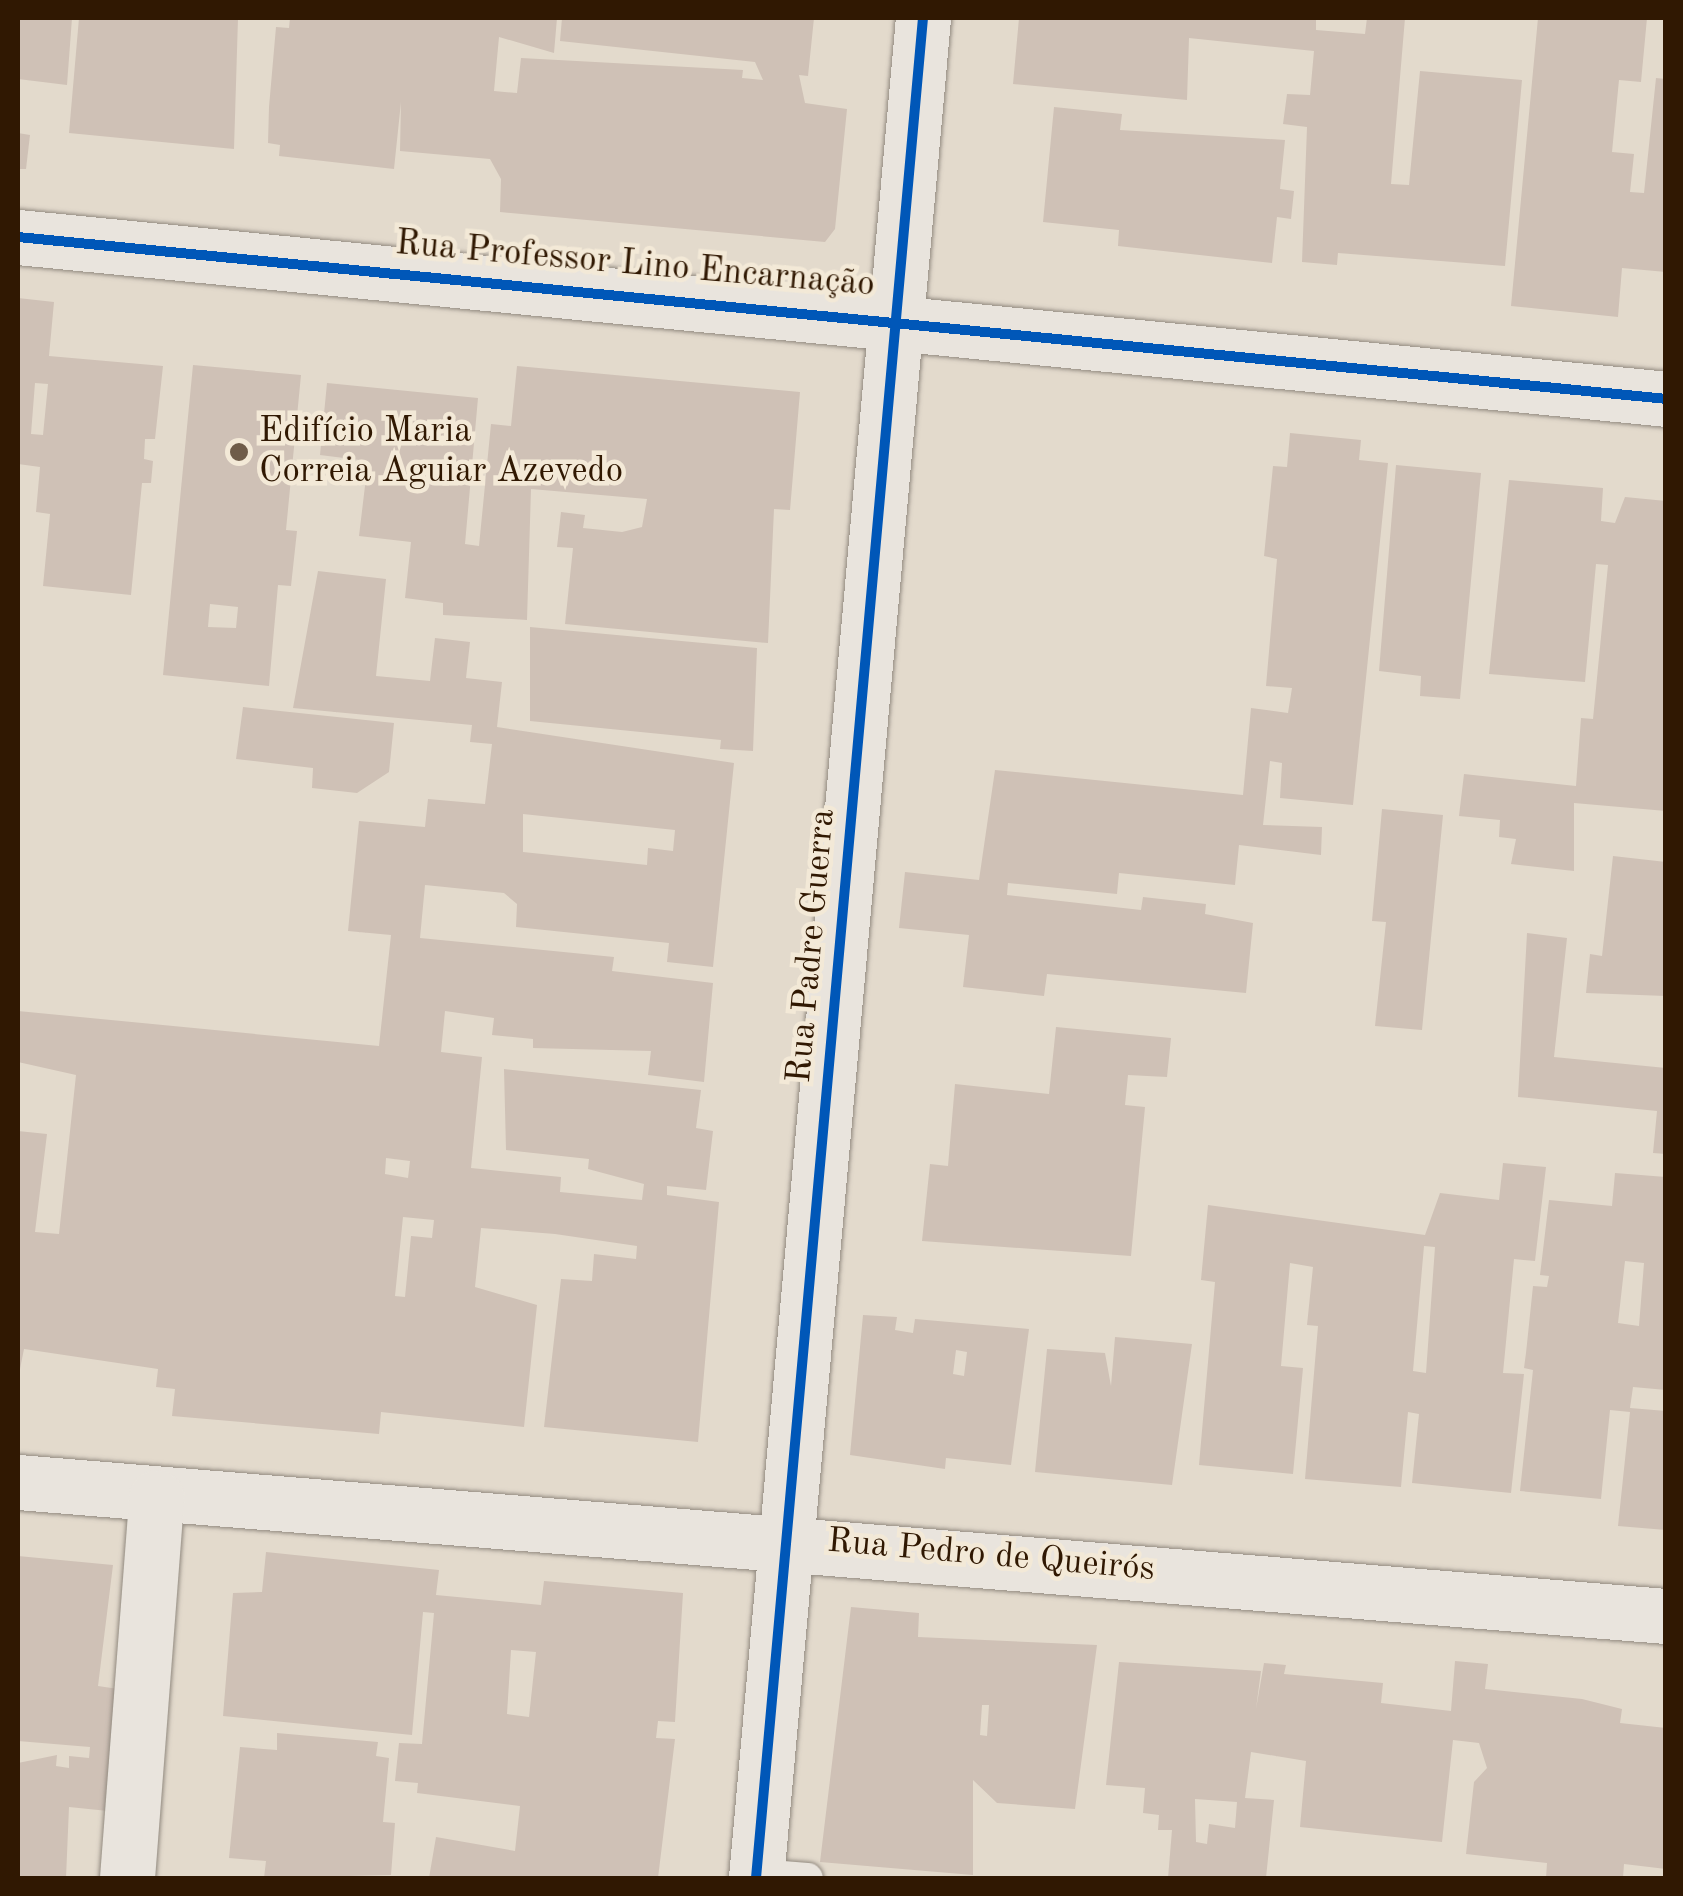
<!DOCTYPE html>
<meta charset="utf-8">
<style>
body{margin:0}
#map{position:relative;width:1683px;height:1896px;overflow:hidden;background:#e3dacc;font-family:"Old Standard TT",serif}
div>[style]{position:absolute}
.building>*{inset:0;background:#cfc1b6}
.roads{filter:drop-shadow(0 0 2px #928a80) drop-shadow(0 0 2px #928a80)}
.service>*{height:30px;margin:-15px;padding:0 15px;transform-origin:15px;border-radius:15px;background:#e9e4dd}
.minor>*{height:55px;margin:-27.5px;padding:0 27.5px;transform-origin:27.5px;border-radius:27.5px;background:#e9e4dd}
.tertiary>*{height:55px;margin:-27.5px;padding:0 27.5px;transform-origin:27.5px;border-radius:27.5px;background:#e9e4dd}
.cycleway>*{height:10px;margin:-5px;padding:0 5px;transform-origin:5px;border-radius:5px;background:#0057b8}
.dots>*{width:28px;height:28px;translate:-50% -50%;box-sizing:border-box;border:5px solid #f3e9d7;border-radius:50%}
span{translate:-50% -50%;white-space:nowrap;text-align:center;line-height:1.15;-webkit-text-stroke:9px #f3e9d7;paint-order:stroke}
.street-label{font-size:35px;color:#301802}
.poi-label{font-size:35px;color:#301802}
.left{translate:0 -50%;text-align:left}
.frame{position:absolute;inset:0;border:20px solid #301802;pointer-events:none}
</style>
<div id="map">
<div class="building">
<i style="clip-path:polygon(18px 18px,72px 18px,67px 85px,18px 79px)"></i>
<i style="clip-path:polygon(79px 18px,238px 18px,234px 149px,69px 133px)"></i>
<i style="clip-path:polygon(290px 18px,557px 18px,554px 53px,499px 37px,494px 91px,517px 93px,521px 58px,743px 70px,742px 78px,763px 80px,755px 62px,560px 41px,562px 18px,814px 18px,808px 76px,799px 75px,805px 103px,847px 109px,835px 229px,825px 242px,500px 212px,501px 179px,490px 159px,400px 151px,401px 102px,394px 169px,279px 156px,280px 145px,268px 143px,269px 107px,276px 27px,289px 28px)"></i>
<i style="clip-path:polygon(1019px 18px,1316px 18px,1316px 30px,1365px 34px,1367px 18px,1405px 18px,1391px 184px,1409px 185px,1420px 71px,1522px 80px,1505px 266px,1338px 253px,1337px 265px,1302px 262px,1307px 127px,1283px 124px,1287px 94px,1310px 95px,1314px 51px,1189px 38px,1187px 100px,1013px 84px)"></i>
<i style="clip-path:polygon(1538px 18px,1647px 18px,1641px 82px,1619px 80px,1612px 152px,1634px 154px,1630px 192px,1644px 193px,1656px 78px,1666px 79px,1666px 272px,1622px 268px,1618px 317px,1511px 306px)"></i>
<i style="clip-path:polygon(1054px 107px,1122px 114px,1120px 130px,1285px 140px,1280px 189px,1294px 191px,1291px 219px,1277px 217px,1272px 263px,1118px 246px,1119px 230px,1043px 222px)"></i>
<i style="clip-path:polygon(18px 133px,30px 135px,26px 169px,18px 169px)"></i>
<i style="clip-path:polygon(evenodd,18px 298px,54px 302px,49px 356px,163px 366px,155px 439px,145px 439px,144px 459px,153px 461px,151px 483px,142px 483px,131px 595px,43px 586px,50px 514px,36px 512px,40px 467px,18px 464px,18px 298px,35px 383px,48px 384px,43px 435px,31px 434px,35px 383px)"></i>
<i style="clip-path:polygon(evenodd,193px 365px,301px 375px,286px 530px,297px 531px,291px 586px,278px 585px,269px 686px,163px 675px,193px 365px,210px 604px,238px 607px,236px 628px,208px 627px,210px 604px)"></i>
<i style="clip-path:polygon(517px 366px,800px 392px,790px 510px,774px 509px,768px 643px,565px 624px,573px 548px,557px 547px,561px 512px,585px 515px,583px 528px,622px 532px,642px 527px,647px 499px,531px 489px,527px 620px,443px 615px,443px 603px,405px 598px,411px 542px,359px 536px,368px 461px,320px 455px,327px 383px,478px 398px,465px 544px,479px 546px,491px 424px,511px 426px)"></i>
<i style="clip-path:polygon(1290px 433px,1361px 440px,1359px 460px,1388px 463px,1353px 805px,1280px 798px,1282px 763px,1270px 761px,1263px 825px,1322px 827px,1321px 855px,1239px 845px,1235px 885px,1119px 873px,1117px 894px,1008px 883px,1007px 895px,1141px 910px,1143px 897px,1206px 904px,1205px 914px,1253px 923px,1246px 993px,1047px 974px,1044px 996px,963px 987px,969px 935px,899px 928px,905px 872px,979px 880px,995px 770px,1243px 795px,1251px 708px,1288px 713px,1292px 688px,1266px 686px,1277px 559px,1264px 556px,1273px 466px,1287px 467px)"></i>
<i style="clip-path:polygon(1396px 465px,1481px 473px,1460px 699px,1420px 696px,1421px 676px,1379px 671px)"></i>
<i style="clip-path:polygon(1509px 480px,1603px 488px,1601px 521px,1615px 523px,1625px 497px,1666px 501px,1666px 811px,1574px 803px,1574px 871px,1511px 864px,1516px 839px,1499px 837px,1500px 820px,1459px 816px,1464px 774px,1576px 786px,1581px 718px,1593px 719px,1608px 565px,1596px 564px,1585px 682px,1489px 674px)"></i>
<i style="clip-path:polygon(evenodd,318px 571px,386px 579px,376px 676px,430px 681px,435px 638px,470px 642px,466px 678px,502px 682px,497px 727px,734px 763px,713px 967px,667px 962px,669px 943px,516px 927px,517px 904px,504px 893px,425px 885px,420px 938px,614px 957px,612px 971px,713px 983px,704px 1082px,648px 1075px,651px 1051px,533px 1048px,533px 1039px,492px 1035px,494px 1018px,445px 1011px,441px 1052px,482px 1057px,471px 1168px,561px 1177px,560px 1192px,642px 1200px,644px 1184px,588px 1169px,589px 1159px,506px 1150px,504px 1069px,701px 1090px,696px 1128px,713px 1131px,706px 1190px,667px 1186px,667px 1195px,719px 1202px,698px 1442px,544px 1427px,561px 1279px,592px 1281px,594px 1254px,636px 1259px,637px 1246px,555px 1234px,481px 1228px,475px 1287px,537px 1305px,524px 1427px,381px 1412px,379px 1434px,172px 1416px,175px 1389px,156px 1387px,158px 1369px,24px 1349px,18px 1379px,18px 1131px,47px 1134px,35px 1232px,59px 1234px,76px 1075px,18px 1062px,18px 1011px,379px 1046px,391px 935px,348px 931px,359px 821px,425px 827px,428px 799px,485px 804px,492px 744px,470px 742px,472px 725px,293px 708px,318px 571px,523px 814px,675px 830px,673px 851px,648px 848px,647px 865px,523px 852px,523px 814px,318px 571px,386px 1158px,410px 1161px,408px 1178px,385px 1174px,386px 1158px,318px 571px,403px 1217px,434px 1220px,432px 1238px,411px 1236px,405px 1297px,395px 1296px,403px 1217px)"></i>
<i style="clip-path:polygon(530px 627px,757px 648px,753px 751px,720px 749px,721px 740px,530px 721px)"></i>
<i style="clip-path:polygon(243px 707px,394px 723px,389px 772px,357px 793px,312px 788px,313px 768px,236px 759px)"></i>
<i style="clip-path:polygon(1382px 809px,1443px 815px,1422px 1030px,1375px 1026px,1386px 922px,1372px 921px)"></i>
<i style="clip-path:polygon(1613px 856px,1666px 862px,1666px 996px,1586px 993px,1590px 954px,1602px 956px)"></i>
<i style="clip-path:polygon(1527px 933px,1567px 938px,1554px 1057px,1666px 1068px,1666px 1154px,1653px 1153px,1657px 1111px,1518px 1097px)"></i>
<i style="clip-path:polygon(1056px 1027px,1171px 1038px,1167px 1077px,1128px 1075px,1125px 1105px,1145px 1107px,1131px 1256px,922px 1241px,930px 1164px,948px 1166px,955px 1084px,1049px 1094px)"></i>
<i style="clip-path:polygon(evenodd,1503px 1163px,1546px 1167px,1535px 1261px,1514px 1259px,1503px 1373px,1524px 1374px,1511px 1493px,1412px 1483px,1419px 1414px,1408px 1412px,1401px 1487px,1305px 1479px,1318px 1326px,1307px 1325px,1313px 1267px,1290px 1263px,1281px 1366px,1303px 1368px,1293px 1474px,1199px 1465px,1215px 1282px,1201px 1280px,1208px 1205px,1425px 1235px,1440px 1193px,1499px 1200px,1503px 1163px,1424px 1246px,1435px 1247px,1426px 1373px,1413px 1371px,1424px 1246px)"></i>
<i style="clip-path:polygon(evenodd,1615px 1173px,1666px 1177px,1666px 1390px,1633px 1387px,1630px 1408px,1666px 1411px,1666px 1530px,1618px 1526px,1630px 1412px,1610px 1410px,1601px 1499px,1520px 1491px,1533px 1370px,1524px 1368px,1526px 1353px,1533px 1286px,1547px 1287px,1549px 1276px,1540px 1275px,1549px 1200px,1612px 1206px,1615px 1173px,1625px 1261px,1644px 1263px,1639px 1326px,1618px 1323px,1625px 1261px)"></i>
<i style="clip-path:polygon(evenodd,863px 1315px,897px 1317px,895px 1330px,913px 1333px,915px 1319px,1029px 1329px,1011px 1465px,946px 1458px,945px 1469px,850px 1455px,863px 1315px,956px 1350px,967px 1352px,964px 1376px,953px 1374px,956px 1350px)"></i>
<i style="clip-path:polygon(1115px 1337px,1192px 1344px,1172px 1485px,1035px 1472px,1047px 1349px,1105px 1353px,1111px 1386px)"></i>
<i style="clip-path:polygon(evenodd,266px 1552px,439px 1570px,436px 1595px,541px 1605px,544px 1581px,683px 1593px,675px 1722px,658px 1721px,657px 1730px,656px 1738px,675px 1739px,658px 1878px,429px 1878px,436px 1837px,515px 1851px,520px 1806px,417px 1793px,418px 1783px,395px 1781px,399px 1743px,422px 1744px,434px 1613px,423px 1612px,412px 1735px,223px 1716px,233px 1593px,262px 1592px,266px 1552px,511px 1650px,536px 1652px,529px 1717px,507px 1714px,511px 1650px)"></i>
<i style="clip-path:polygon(18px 1556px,113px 1565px,98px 1686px,125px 1690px,108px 1811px,69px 1807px,66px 1878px,18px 1878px,18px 1763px,57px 1755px,56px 1766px,69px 1768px,69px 1756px,89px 1758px,90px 1747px,18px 1741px)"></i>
<i style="clip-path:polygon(evenodd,851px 1607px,919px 1613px,918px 1637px,1097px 1645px,1075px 1809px,997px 1803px,973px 1780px,973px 1875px,820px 1862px,851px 1607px,982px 1705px,989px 1705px,987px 1736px,980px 1735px,982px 1705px)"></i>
<i style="clip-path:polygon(evenodd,1455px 1661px,1488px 1664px,1485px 1689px,1582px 1699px,1622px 1709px,1620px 1723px,1666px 1728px,1666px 1869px,1624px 1864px,1623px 1878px,1546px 1878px,1547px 1863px,1466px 1854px,1474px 1782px,1487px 1768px,1479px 1743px,1453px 1740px,1442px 1842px,1300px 1827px,1306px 1761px,1251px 1752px,1245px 1798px,1274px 1800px,1266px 1878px,1168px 1878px,1172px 1830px,1158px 1830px,1159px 1815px,1143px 1813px,1145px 1788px,1106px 1785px,1119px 1662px,1261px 1671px,1256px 1709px,1264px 1663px,1286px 1665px,1284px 1674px,1383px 1683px,1381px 1703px,1451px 1711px,1455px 1661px,1195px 1799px,1237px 1802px,1235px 1828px,1209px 1824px,1207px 1844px,1196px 1842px,1195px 1799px)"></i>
<i style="clip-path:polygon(277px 1733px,378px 1742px,376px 1756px,389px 1758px,383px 1822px,395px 1823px,391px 1875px,264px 1878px,266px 1861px,229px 1858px,240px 1747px,277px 1750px)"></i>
</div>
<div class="roads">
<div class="service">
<i style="left:757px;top:1874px;width:51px;rotate:4.5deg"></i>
</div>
<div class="minor">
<i style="left:18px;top:1482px;width:1653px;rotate:4.65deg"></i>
<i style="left:127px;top:1878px;width:382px;rotate:-85.6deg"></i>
<i style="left:756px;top:1878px;width:1867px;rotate:-84.87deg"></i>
</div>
<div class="tertiary">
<i style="left:18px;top:237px;width:1656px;rotate:5.61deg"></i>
</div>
</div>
<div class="cycleway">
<i style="left:18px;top:237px;width:1656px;rotate:5.61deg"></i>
<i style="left:756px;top:1878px;width:1867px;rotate:-84.87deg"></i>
</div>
<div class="dots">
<i style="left:239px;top:452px;background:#6f5c49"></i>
</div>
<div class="street-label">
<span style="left:635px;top:265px;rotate:5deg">Rua Professor Lino Encarnação</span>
<span style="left:812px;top:946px;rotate:-85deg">Rua Padre Guerra</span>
<span style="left:991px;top:1556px;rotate:5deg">Rua Pedro de Queirós</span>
</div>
<div class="poi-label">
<span class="left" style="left:259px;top:452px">Edifício Maria<br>Correia Aguiar Azevedo</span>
</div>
<div class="frame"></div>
</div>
